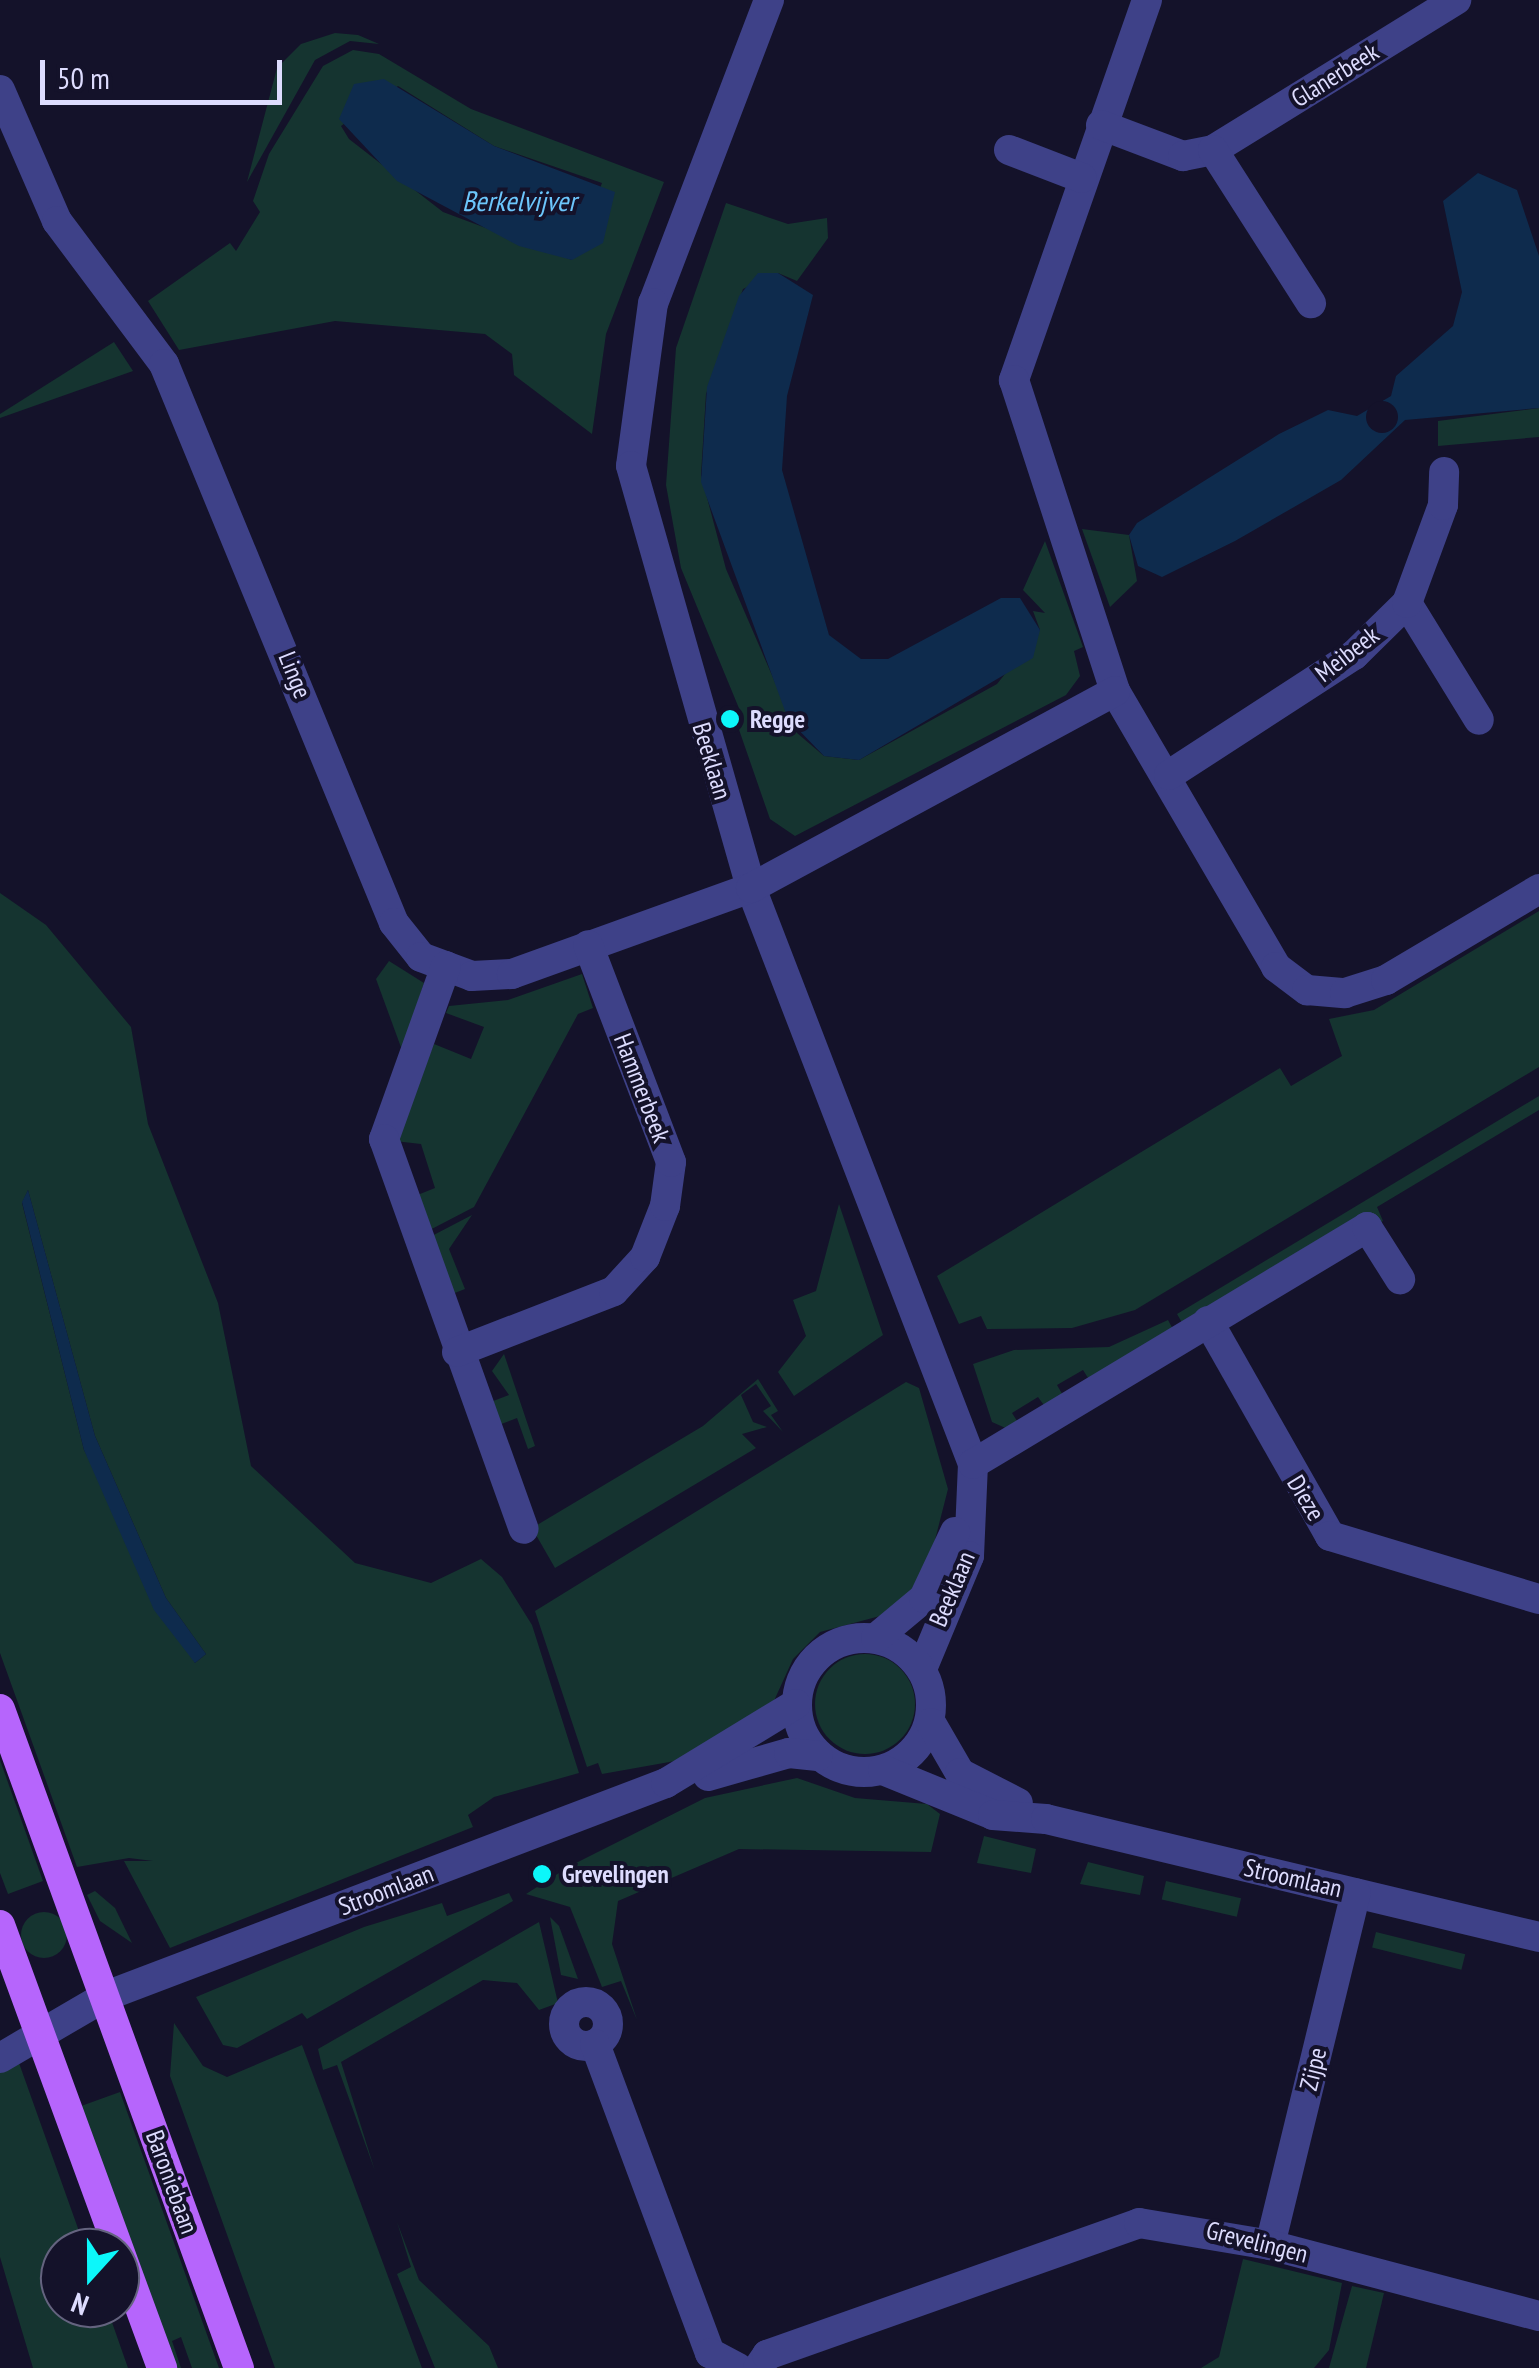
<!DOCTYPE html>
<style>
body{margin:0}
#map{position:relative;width:1539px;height:2368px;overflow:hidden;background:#14122a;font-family:"PT Sans Narrow",sans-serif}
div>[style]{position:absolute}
.green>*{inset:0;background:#153430;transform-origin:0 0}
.round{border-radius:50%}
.water>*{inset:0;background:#0e2b4d}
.pier>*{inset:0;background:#14122a}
.minor>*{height:30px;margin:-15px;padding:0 15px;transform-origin:15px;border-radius:15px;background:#3e4188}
.minor>.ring{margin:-15px;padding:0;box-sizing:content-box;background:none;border:30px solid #3e4188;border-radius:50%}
.major>*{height:30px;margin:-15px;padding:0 15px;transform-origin:15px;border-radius:15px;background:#b665fc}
.dots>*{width:28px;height:28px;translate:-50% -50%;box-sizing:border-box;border:5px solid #14122a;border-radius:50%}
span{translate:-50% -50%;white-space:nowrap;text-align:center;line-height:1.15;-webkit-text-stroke:8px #14122a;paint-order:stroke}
.street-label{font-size:25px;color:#dddcfe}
.poi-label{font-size:25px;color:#dddcfe;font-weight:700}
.left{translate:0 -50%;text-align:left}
.water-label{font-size:28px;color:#6cc6fc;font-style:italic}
.north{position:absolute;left:40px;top:2228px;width:100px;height:100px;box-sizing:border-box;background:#14122a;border:2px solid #64637f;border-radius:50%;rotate:201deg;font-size:28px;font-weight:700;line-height:40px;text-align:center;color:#dddcfe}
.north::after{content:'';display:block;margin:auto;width:35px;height:45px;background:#0cf7fa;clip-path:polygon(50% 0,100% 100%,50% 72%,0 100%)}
.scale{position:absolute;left:40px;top:60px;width:242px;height:45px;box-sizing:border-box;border:5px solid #dddcfe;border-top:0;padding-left:12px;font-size:30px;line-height:35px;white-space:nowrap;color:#dddcfe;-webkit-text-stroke:8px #14122a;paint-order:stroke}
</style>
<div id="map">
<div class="green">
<i style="clip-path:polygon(335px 33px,358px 35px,379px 44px,350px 41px,315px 60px,247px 182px,277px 68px,301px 44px)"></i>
<i style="clip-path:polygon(evenodd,353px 50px,379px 54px,471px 109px,664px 182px,606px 334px,592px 434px,514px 375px,512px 354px,485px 334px,335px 321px,179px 350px,148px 301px,230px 243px,236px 251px,260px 212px,253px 201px,269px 154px,323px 66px,353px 50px,398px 86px,494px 146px,602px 183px,572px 260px,443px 212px,349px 139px,341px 126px,398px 86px)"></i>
<i style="clip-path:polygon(726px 203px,788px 224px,827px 218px,828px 238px,797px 281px,778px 273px,743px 289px,706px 394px,701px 475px,726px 569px,797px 733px,824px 756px,859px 760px,997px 684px,1040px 630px,1033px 611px,1045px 613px,1023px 590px,1045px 541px,1083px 647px,1074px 651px,1080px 676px,1066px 695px,795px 836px,770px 819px,736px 721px,743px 718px,681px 568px,666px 485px,676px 348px)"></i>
<i style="clip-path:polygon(114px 342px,133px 371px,0 418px,0 414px)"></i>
<i style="clip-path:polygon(1539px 408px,1539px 437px,1438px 446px,1438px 421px)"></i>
<i style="clip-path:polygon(1082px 529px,1129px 535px,1137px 581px,1110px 607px)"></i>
<i style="clip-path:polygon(evenodd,0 893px,46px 925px,131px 1027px,148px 1124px,218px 1303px,251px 1466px,355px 1563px,431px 1583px,481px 1559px,502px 1577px,532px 1625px,579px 1773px,494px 1797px,468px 1815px,473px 1827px,170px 1948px,124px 1861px,153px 1861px,129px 1858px,77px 1867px,0 1653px,0 893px,28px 1190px,95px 1436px,166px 1598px,206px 1654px,195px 1663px,84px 1450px,22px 1203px,28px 1190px)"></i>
<i style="clip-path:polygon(1539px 911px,1539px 1067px,1135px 1310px,1072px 1328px,987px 1329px,981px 1316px,959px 1324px,937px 1276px,1280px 1068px,1291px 1086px,1342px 1056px,1329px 1019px,1374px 1010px)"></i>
<i style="clip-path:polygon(389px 961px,424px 983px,402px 1050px,376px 979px)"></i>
<i style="clip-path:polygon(582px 974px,593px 1008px,578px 1014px,474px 1207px,424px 1233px,415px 1196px,435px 1188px,421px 1144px,395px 1141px,434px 1044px,471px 1059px,484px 1027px,446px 1013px,449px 1006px,508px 1000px)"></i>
<i style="clip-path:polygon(1539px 1096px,1539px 1110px,1377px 1207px,1383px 1221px,1184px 1326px,1177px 1314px)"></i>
<i style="clip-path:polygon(839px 1204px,883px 1335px,794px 1396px,778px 1372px,806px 1336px,793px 1300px,816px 1291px)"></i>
<i style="clip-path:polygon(472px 1215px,449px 1249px,465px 1289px,447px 1296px,426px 1239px)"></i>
<i style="clip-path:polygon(1168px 1320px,1174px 1331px,1090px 1381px,1083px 1370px,1057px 1385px,1064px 1397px,1046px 1408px,1038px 1397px,1012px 1413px,1019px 1424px,1010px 1430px,992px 1422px,973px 1364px,1014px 1350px,1109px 1347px)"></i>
<i style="clip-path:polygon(504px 1354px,535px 1446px,528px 1449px,517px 1418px,496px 1426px,488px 1403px,509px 1395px,492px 1371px)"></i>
<i style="clip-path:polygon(758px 1379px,778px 1411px,771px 1415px,783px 1432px,763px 1411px,771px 1406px,756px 1384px,741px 1395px,753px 1422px,767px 1427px,742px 1434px,756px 1448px,555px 1568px,532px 1528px,703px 1426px)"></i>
<i style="clip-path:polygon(906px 1382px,919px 1388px,948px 1489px,925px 1579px,880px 1616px,820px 1632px,793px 1659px,773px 1703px,675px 1761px,602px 1774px,598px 1763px,587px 1767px,535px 1611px)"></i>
<i class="round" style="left:815px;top:1654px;width:100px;height:100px"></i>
<i style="clip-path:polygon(0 1760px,43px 1881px,8px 1894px,0 1873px)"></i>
<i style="clip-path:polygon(797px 1778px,855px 1798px,927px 1804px,940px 1814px,931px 1852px,739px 1849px,618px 1901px,612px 1944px,637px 2020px,621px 1981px,602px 1987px,570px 1907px,526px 1894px,559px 1873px,563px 1882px,578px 1876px,574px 1864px,705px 1798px)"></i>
<i style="clip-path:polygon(984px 1836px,1036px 1849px,1031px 1873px,977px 1863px)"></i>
<i style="clip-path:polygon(1088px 1862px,1144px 1876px,1140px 1895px,1080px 1884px)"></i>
<i style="left:1166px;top:1881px;width:77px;height:19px;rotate:13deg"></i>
<i style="clip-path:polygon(95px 1891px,115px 1908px,132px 1943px,100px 1921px,87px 1895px)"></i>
<i style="clip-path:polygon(509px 1893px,513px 1901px,307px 2019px,302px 2013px,237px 2048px,223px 2045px,196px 1997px,364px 1927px,442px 1903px,447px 1916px)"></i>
<i class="round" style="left:21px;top:1912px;width:46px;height:46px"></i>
<i style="clip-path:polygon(550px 1917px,559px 1926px,578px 1979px,561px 1975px)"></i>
<i style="clip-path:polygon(539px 1922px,558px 2003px,539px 2010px,517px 1983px,483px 1980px,341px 2062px,375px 2171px,337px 2065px,323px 2070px,318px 2049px)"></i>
<i style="left:1376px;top:1932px;width:92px;height:16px;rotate:14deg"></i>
<i style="clip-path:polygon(174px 2023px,203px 2066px,227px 2077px,302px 2045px,422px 2368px,275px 2368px,170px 2076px)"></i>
<i style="clip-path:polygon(19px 2063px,85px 2248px,60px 2248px,60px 2308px,107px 2308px,128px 2368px,33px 2368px,0 2257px,0 2070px)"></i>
<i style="clip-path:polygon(120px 2092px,219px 2368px,192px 2368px,181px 2337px,172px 2341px,181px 2368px,163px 2368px,70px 2110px)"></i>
<i style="clip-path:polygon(397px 2222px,419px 2280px,489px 2346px,498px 2368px,435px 2368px,397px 2274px,411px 2267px)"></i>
<i style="clip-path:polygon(1243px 2259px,1342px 2283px,1329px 2350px,1314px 2368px,1201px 2368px,1219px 2357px)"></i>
<i style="clip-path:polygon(1352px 2286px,1384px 2293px,1366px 2368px,1329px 2368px)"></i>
</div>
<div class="water">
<i style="clip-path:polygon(384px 79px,494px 146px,615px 192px,603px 243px,572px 260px,519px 246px,397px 181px,339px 119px,354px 84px)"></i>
<i style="clip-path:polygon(1478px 173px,1517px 190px,1539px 256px,1539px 408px,1405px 420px,1341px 480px,1235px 541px,1162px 577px,1138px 566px,1129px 535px,1137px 523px,1279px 434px,1328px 410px,1357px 416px,1391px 396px,1396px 376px,1453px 326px,1462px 292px,1443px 201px)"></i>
<i style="clip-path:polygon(758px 273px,778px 273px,813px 295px,787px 396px,782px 470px,829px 635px,861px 659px,888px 659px,1001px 598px,1020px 598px,1040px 630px,1033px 658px,859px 760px,824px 756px,788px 719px,701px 482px,707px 387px,739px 296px)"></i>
<i style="clip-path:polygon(28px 1190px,95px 1436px,166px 1598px,206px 1654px,195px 1663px,154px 1610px,84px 1450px,22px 1202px)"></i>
</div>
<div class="pier">
<i class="round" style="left:1366px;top:401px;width:32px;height:32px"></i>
</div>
<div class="minor">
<i style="left:769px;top:0;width:324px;rotate:110.9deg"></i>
<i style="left:653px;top:303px;width:164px;rotate:97.7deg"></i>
<i style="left:631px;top:466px;width:439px;rotate:74.1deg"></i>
<i style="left:751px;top:888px;width:617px;rotate:68.92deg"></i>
<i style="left:973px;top:1464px;width:92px;rotate:92.5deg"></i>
<i style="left:969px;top:1556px;width:122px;rotate:112.6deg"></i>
<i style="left:1147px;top:0;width:403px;rotate:109.3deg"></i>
<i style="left:1014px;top:380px;width:327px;rotate:72deg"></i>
<i style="left:1115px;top:691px;width:320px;rotate:59.7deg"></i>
<i style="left:1276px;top:967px;width:39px;rotate:37deg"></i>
<i style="left:1307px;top:990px;width:38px;rotate:5deg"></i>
<i style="left:1345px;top:993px;width:43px;rotate:-17.6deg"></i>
<i style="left:1386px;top:980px;width:178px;rotate:-30.7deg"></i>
<i style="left:0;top:90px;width:143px;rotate:66.5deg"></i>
<i style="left:57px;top:221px;width:179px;rotate:53.2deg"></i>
<i style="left:164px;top:364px;width:604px;rotate:67.64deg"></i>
<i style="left:394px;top:923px;width:43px;rotate:51.5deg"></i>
<i style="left:421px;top:957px;width:54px;rotate:20.4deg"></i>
<i style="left:472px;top:976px;width:40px;rotate:-2.9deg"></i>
<i style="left:512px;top:974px;width:254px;rotate:-19.8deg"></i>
<i style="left:751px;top:888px;width:414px;rotate:-28.4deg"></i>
<i style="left:1101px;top:125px;width:88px;rotate:20.7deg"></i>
<i style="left:1183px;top:156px;width:31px;rotate:-11deg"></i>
<i style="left:1213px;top:150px;width:286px;rotate:-31.7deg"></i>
<i style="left:1009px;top:150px;width:78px;rotate:21deg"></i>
<i style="left:1213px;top:150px;width:182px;rotate:57.4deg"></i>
<i style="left:1407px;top:603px;width:137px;rotate:58.4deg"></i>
<i style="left:1169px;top:775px;width:221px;rotate:-33deg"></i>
<i style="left:1354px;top:655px;width:74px;rotate:-44.5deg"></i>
<i style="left:1407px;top:603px;width:104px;rotate:-69.8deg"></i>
<i style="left:1443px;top:505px;width:33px;rotate:-88deg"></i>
<i style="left:446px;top:966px;width:184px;rotate:109.7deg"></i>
<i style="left:384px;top:1139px;width:414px;rotate:70.3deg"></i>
<i style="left:1208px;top:1321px;width:247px;rotate:60.4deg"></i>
<i style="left:1330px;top:1536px;width:218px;rotate:16.8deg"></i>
<i style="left:457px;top:1352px;width:168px;rotate:-21.2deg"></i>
<i style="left:614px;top:1291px;width:46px;rotate:-47.6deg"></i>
<i style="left:645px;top:1257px;width:55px;rotate:-68.6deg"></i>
<i style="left:665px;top:1206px;width:44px;rotate:-82.2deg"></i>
<i style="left:671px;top:1162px;width:232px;rotate:-110.9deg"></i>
<i style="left:973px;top:1464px;width:460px;rotate:-31deg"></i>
<i style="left:1367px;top:1227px;width:62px;rotate:57.6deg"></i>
<i class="ring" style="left:797px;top:1638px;width:104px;height:104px"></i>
<i style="left:876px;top:1638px;width:62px;rotate:-39.8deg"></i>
<i style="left:924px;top:1598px;width:73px;rotate:-64.8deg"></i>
<i style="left:931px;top:1723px;width:58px;rotate:59.9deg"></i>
<i style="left:960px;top:1773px;width:65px;rotate:27.3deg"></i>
<i style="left:883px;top:1770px;width:119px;rotate:22.2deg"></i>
<i style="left:993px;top:1815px;width:53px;rotate:4.3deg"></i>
<i style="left:1046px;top:1819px;width:507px;rotate:13.46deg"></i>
<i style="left:708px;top:1776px;width:84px;rotate:-15.9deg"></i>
<i style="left:789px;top:1753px;width:29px;rotate:6deg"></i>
<i class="ring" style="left:564px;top:2002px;width:14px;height:14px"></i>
<i style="left:595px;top:2044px;width:330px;rotate:69.6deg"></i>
<i style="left:710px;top:2353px;width:32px;rotate:28deg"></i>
<i style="left:0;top:2058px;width:123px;rotate:-30.3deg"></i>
<i style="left:106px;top:1996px;width:599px;rotate:-20.82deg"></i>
<i style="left:666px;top:1783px;width:152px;rotate:-31.3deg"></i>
<i style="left:1270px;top:2245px;width:362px;rotate:-76.3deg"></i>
<i style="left:758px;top:2368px;width:16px;rotate:-55deg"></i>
<i style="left:767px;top:2355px;width:395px;rotate:-19.5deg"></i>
<i style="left:1139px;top:2223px;width:133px;rotate:9.5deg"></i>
<i style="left:1270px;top:2245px;width:278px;rotate:14.8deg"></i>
</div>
<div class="major">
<i style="left:0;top:1709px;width:701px;rotate:70.07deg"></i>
<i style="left:0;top:1925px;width:472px;rotate:69.9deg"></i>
</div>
<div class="dots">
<i style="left:730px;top:719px;background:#0cf7fa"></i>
<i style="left:542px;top:1874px;background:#0cf7fa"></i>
</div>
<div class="street-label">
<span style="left:1335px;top:75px;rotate:-32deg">Glanerbeek</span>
<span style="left:1347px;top:654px;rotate:-38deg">Meibeek</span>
<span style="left:295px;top:675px;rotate:68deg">Linge</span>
<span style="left:712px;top:761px;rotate:73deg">Beeklaan</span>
<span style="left:642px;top:1088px;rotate:69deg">Hammerbeek</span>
<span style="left:1306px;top:1498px;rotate:59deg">Dieze</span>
<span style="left:952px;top:1589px;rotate:-67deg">Beeklaan</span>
<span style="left:1293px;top:1878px;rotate:13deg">Stroomlaan</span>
<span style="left:386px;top:1890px;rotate:-21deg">Stroomlaan</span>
<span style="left:1313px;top:2069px;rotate:-76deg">Zijpe</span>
<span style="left:172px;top:2182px;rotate:70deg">Baroniebaan</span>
<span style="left:1257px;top:2242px;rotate:14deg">Grevelingen</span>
</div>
<div class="poi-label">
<span class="left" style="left:750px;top:719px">Regge</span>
<span class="left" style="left:562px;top:1874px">Grevelingen</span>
</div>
<div class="water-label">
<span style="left:519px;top:201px">Berkelvijver</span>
</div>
<div class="north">N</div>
<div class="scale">50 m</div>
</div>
